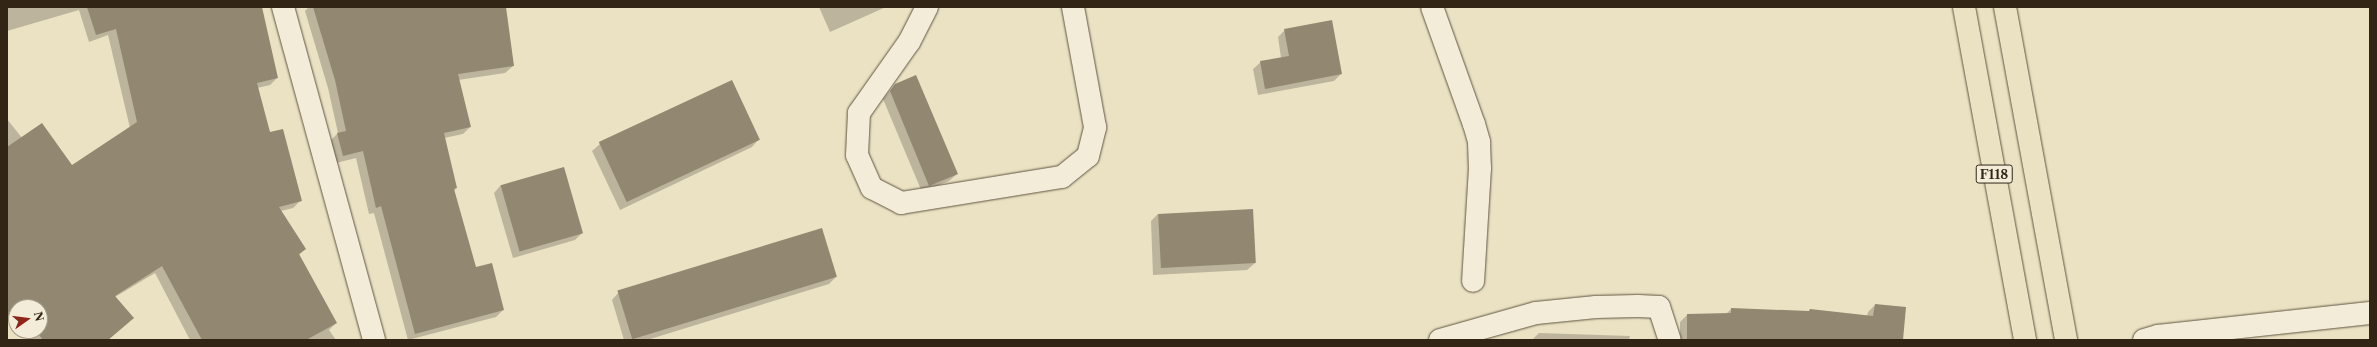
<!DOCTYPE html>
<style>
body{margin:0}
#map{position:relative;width:2377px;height:347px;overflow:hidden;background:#ebe2c3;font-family:"Libre Caslon Text",serif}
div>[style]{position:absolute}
.shadow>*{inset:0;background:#0003}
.building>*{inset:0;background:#928770;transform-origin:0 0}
.roads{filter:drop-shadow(0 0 1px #605441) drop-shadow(0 0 1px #605441)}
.street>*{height:22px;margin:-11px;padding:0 11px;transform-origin:11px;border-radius:11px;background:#f2ecd8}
.primary>*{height:22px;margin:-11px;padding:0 11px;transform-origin:11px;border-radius:11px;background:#ebe2c3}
span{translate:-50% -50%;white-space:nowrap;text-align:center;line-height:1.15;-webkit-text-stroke:3px #f2ecd8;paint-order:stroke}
.shield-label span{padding:1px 3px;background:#f2ecd8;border:1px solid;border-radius:3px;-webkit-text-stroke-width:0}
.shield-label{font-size:13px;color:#322516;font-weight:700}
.frame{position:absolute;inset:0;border:8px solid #322516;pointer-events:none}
.north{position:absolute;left:8px;top:299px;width:40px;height:40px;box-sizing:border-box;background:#f2ecd8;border:1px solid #a59c8a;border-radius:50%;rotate:76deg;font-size:11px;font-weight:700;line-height:16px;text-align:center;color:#322516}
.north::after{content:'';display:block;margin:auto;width:14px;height:18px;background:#8f2418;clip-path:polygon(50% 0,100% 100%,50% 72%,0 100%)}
</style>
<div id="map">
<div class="shadow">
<i style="clip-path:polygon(7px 7px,261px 7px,277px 78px,270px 85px,257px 88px,269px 134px,300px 201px,293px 208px,281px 211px,305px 249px,299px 255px,336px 323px,329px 330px,336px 340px,190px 340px,155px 273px,115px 297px,133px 318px,108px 340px,30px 340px,23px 331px,40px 331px,40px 307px,16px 307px,16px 322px,11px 316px,7px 319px,7px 119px,22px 138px,72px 167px,130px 128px,108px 35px,89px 42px,79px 10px,7px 31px)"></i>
<i style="clip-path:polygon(309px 7px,492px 7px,513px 66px,505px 73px,458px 80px,470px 127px,463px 134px,444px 138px,456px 188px,454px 191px,475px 268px,503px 310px,496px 317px,408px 340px,374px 213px,369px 214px,356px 158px,336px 163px,330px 141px,338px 133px,328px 88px,305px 11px)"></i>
<i style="clip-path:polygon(819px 7px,886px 7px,830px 32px)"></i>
<i style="clip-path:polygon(1285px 30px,1341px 74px,1334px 81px,1258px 95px,1253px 69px,1261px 62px,1281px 58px,1278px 37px)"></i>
<i style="clip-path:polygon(895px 85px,957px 174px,949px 181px,922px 192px,883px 99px)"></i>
<i style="clip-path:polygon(759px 139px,752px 147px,620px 210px,592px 151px,600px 144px)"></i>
<i style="clip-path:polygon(501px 185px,582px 233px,575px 240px,513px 258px,494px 193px)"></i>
<i style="clip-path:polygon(1158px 214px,1255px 263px,1247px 270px,1153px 275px,1151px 221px)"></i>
<i style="clip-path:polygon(836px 277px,829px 284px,647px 340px,624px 340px,612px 300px,619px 292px)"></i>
<i style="clip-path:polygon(1875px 305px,1902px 340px,1680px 340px,1680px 322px,1687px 315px,1726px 314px,1731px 309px,1808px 312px,1810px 310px,1867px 316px,1868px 312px)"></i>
<i style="clip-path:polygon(1539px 333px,1630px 336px,1629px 340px,1532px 340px)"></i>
</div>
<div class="building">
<i style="clip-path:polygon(87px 7px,262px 7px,278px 78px,257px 83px,270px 132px,283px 129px,302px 201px,279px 207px,306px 249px,299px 254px,337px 323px,306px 340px,202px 340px,162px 266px,115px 296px,134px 318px,108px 340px,43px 340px,36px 331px,40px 331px,40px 307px,16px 307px,16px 311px,7px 317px,7px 147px,42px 123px,72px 165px,137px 122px,116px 29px,96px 35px)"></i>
<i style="clip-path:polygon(313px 7px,506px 7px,514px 66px,458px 74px,471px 127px,444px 133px,457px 188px,454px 189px,476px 267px,492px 263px,504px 310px,415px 334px,381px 206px,376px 208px,363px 151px,343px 156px,337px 133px,346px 131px,335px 80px)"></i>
<i style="clip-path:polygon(1332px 20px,1342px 74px,1265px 89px,1260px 61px,1289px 56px,1284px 29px)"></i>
<i style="clip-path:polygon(916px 75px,958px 174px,929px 186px,890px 91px,895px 84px)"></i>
<i style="left:732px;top:80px;width:66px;height:147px;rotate:65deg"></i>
<i style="left:564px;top:167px;width:69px;height:66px;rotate:74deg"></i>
<i style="left:1253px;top:209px;width:54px;height:95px;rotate:87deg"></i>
<i style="left:822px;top:228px;width:51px;height:214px;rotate:73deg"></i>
<i style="clip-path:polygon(1875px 304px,1906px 307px,1903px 340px,1687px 340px,1687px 314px,1731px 313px,1731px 308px,1809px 311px,1810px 309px,1873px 316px)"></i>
</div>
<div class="roads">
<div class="street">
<i style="left:283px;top:7px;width:345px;rotate:74.7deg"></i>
<i style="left:927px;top:7px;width:39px;rotate:117deg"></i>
<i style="left:909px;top:42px;width:87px;rotate:125.2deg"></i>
<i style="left:859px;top:113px;width:42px;rotate:92.7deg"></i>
<i style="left:857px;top:155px;width:36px;rotate:66deg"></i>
<i style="left:872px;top:188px;width:33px;rotate:27deg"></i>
<i style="left:901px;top:203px;width:163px;rotate:-9.2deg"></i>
<i style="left:1062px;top:177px;width:33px;rotate:-39deg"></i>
<i style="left:1088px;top:156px;width:30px;rotate:-76deg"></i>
<i style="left:1095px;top:127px;width:122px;rotate:-100.4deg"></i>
<i style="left:1432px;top:7px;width:124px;rotate:70.3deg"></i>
<i style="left:1474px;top:124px;width:19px;rotate:74deg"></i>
<i style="left:1479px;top:142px;width:26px;rotate:88deg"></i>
<i style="left:1480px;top:168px;width:113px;rotate:93.5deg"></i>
<i style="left:1440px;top:340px;width:100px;rotate:-15.7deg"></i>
<i style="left:1536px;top:313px;width:60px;rotate:-5.7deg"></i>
<i style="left:1596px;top:307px;width:42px;rotate:-1.4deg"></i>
<i style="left:1638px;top:306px;width:21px;rotate:3deg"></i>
<i style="left:1659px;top:307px;width:35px;rotate:72deg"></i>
<i style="left:2144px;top:340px;width:15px;rotate:-16deg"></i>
<i style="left:2158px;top:336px;width:213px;rotate:-6.2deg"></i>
</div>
<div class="primary">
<i style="left:1964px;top:7px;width:339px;rotate:79.6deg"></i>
<i style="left:2005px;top:7px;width:339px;rotate:79.6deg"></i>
</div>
</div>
<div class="shield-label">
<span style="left:1994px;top:174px">F118</span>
</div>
<div class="frame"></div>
<div class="north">N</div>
</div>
